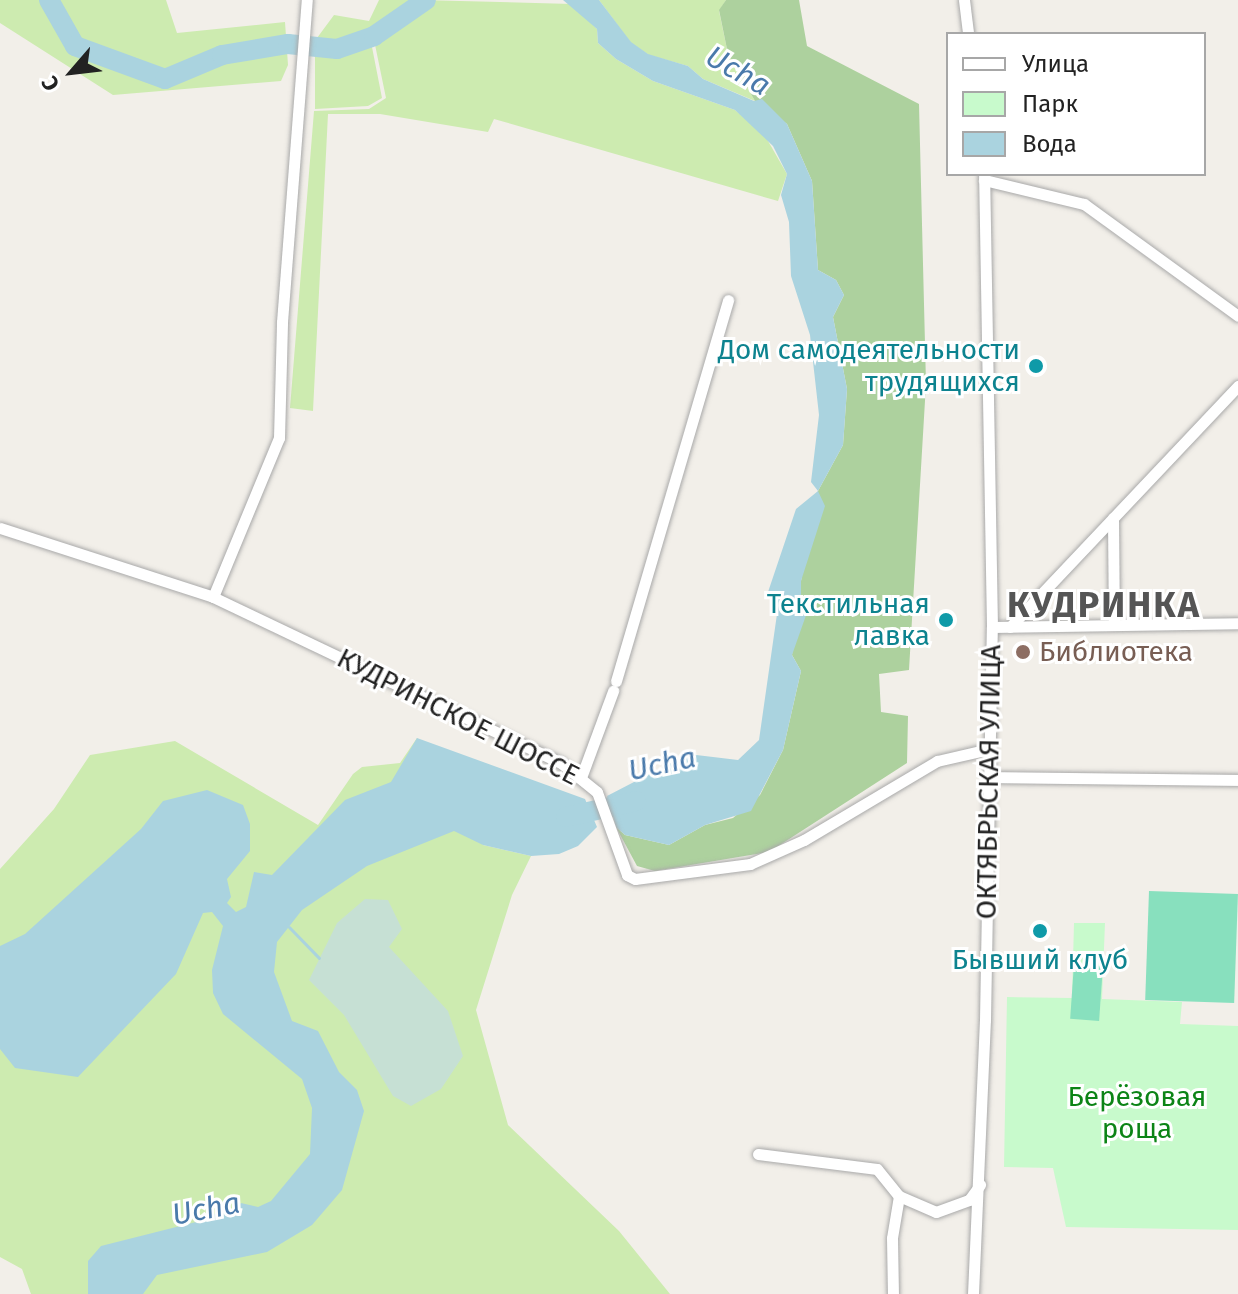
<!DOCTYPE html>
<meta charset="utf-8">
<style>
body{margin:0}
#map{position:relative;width:1238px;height:1294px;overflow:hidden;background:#f2efe9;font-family:"Fira Sans",sans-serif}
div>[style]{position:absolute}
.grass>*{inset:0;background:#cdebb0}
.forest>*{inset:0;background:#add19e}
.wetland>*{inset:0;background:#c6e0d4}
.park>*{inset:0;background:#c8facc}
.pitch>*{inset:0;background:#88e0be;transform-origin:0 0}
.water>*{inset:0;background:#aad3df}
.stream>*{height:3px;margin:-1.5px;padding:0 1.5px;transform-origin:1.5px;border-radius:1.5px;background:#aad3df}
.river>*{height:20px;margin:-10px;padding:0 10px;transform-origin:10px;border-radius:10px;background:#aad3df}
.roads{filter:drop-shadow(0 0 2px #a9a9a9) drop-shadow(0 0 2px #a9a9a9)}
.minor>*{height:11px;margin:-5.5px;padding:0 5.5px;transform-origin:5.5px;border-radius:5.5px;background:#fff}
.dots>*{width:22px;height:22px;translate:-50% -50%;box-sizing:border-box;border:4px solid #fff;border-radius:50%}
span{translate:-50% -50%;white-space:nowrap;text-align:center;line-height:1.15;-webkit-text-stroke:6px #fff;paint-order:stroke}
.culture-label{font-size:28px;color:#0d838f}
.right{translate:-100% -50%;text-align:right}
.education-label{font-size:28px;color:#785e54}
.left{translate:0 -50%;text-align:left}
.street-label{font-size:28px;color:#222}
.park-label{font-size:28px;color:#0c8416}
.water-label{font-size:30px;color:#4a7aab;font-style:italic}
.district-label{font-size:36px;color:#555;font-weight:700;letter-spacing:2px}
.legend{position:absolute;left:946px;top:32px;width:260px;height:144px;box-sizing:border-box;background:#fff;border:2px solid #a7a7a7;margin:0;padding:10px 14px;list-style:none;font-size:24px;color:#222}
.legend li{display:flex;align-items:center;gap:16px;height:40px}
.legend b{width:40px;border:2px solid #a7a7a7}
.north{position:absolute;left:32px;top:32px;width:80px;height:80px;-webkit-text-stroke:6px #fff;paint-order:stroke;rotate:242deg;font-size:22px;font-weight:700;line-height:32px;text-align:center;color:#222}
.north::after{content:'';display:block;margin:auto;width:28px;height:36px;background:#222;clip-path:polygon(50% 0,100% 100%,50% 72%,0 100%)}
</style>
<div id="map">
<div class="grass">
<i style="clip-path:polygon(0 0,166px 0,177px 33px,285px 22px,288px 65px,281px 81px,113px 95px,0 23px)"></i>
<i style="clip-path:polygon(379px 0,416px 0,389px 22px,420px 0,572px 4px,597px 29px,598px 43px,616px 59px,653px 81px,735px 110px,764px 134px,787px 174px,778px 201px,494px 119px,488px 132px,380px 114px,328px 114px,313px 411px,290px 408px,314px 111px,369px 109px,386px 98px,373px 35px,335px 43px,317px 38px,334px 15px,369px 21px)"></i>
<i style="clip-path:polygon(599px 0,726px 0,719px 11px,728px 54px,755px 101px,703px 79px,688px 66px,649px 55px,631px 43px)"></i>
<i style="clip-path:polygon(315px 41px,335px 46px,336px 52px,371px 42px,382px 98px,368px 106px,315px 109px)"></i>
<i style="clip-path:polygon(417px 738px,483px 845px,531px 856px,512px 895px,476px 1010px,508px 1125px,619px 1231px,670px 1294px,31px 1294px,22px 1269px,0 1257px,0 869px,54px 809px,90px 755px,175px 741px,318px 825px,353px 774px,362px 767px,400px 763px)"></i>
</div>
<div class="forest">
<i style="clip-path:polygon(726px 0,799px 0,807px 46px,919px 104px,926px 384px,909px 670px,879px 674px,881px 712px,908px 716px,907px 763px,769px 852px,655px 871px,637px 866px,616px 827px,625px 835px,669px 845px,705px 825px,733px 818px,760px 795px,783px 750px,801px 671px,792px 655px,801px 581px,818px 491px,843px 445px,847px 389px,833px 317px,844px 295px,836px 280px,818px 270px,812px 181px,787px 124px,755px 101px,728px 54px,719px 10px)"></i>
</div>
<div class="wetland">
<i style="clip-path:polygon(365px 899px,388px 900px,402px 929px,389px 947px,448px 1011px,463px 1056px,441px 1089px,411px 1106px,393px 1096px,344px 1015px,309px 980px,337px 923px)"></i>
</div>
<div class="park">
<i style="clip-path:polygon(1074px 923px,1105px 923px,1102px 999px,1182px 1002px,1180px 1024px,1238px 1026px,1238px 1230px,1066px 1227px,1053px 1168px,1004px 1167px,1007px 997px,1072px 998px)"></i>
</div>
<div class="pitch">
<i style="left:1149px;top:891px;width:89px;height:109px;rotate:2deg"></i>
<i style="left:1074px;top:964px;width:29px;height:55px;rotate:4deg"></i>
</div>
<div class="water">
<i style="clip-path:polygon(563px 0,599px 0,631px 42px,648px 54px,688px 66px,703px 79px,754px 101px,762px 99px,787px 124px,812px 181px,818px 270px,836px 280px,844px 295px,833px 317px,847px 389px,843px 445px,818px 491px,825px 506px,801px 581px,801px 598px,810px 604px,792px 655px,801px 671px,783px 750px,751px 811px,705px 825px,669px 845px,625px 835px,616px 827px,607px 796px,688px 754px,738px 760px,759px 740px,778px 607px,767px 595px,796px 509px,818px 491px,811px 482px,819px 415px,810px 335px,791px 276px,789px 222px,781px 195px,787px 174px,773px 146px,735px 110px,653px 81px,616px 59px,598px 43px,597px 29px)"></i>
<i style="clip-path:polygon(417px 738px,585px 799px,597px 827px,578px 846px,559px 854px,531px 856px,483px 845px,454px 831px,367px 866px,302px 910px,277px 942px,274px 972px,292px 1021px,318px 1031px,339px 1072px,357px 1090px,364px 1111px,342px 1190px,312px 1225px,267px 1252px,157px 1275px,143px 1294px,88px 1294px,88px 1261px,101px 1246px,204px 1220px,220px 1211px,233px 1213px,241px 1203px,258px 1207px,271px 1201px,310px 1154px,312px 1108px,302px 1079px,223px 1014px,213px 993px,212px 970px,223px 926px,212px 912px,203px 913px,176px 974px,78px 1077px,15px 1068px,0 1049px,0 946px,25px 934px,141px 829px,163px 801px,207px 790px,243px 805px,250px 824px,250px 851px,227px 879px,231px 897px,227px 903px,236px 912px,246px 907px,254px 872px,272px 875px,345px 800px,391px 782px)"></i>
</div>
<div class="stream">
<i style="left:289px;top:927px;width:43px;rotate:45.9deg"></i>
</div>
<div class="river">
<i style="left:49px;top:0;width:53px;rotate:60.5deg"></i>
<i style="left:75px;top:46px;width:96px;rotate:20.1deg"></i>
<i style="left:165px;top:79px;width:62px;rotate:-22.8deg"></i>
<i style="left:222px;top:55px;width:67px;rotate:-9.5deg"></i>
<i style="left:288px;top:44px;width:49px;rotate:5.8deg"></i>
<i style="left:337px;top:49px;width:39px;rotate:-19deg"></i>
<i style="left:374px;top:36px;width:63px;rotate:-34.7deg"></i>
<i style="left:566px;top:817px;width:72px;rotate:-12.9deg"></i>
</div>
<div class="roads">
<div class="minor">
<i style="left:964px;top:0;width:34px;rotate:83deg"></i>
<i style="left:984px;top:180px;width:103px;rotate:13.5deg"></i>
<i style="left:1084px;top:204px;width:190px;rotate:36deg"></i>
<i style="left:1113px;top:518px;width:107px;rotate:89.5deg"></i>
<i style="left:0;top:528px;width:224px;rotate:17.9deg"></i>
<i style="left:213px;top:597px;width:386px;rotate:25.5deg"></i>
<i style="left:561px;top:763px;width:46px;rotate:38.9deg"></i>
<i style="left:597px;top:792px;width:88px;rotate:70.1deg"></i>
<i style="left:627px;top:875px;width:9px;rotate:27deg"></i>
<i style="left:635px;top:879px;width:116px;rotate:-7.4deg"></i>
<i style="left:750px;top:864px;width:59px;rotate:-24deg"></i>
<i style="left:804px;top:840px;width:155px;rotate:-30.7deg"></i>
<i style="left:937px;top:761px;width:53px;rotate:-13deg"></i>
<i style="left:213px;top:597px;width:172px;rotate:-67.5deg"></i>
<i style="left:279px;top:438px;width:116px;rotate:-88.5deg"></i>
<i style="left:282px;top:322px;width:323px;rotate:-85.6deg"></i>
<i style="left:992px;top:627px;width:246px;rotate:-0.9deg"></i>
<i style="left:1010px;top:627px;width:332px;rotate:-46.6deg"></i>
<i style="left:616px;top:681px;width:397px;rotate:-73.6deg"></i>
<i style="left:582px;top:775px;width:90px;rotate:-69.7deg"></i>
<i style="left:988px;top:777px;width:250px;rotate:0.7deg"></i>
<i style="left:758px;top:1154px;width:120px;rotate:7.2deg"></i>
<i style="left:877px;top:1169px;width:35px;rotate:51deg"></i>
<i style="left:899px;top:1196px;width:43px;rotate:99.5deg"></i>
<i style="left:892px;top:1238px;width:56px;rotate:89deg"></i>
<i style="left:899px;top:1196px;width:40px;rotate:23.4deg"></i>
<i style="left:936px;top:1212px;width:35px;rotate:-20deg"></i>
<i style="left:969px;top:1200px;width:19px;rotate:-54deg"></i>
<i style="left:973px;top:1294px;width:274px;rotate:-87.5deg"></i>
<i style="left:985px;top:1020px;width:393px;rotate:-89deg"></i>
<i style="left:992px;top:627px;width:453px;rotate:-91deg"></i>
</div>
</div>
<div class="dots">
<i style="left:1036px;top:366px;background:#0f9aa8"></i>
<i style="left:946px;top:620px;background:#0f9aa8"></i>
<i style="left:1023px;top:652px;background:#8d6e63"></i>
<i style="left:1040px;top:931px;background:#0f9aa8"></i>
</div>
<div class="culture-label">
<span class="right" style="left:1020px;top:366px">Дом самодеятельности<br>трудящихся</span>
<span class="right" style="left:930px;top:620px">Текстильная<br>лавка</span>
<span style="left:1040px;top:960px">Бывший клуб</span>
</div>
<div class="education-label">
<span class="left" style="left:1039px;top:652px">Библиотека</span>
</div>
<div class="street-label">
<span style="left:458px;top:717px;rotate:27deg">КУДРИНСКОЕ ШОССЕ</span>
<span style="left:989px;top:782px;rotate:-89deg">ОКТЯБРЬСКАЯ УЛИЦА</span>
</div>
<div class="park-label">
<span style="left:1137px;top:1113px">Берёзовая<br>роща</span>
</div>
<div class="water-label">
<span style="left:738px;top:71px;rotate:30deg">Ucha</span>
<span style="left:662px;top:764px;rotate:-12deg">Ucha</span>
<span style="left:206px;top:1209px;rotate:-11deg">Ucha</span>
</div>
<div class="district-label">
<span style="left:1104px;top:606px">КУДРИНКА</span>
</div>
<ul class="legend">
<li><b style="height:10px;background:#fff"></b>Улица</li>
<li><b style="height:22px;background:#c8facc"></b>Парк</li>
<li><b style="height:22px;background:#aad3df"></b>Вода</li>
</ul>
<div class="north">С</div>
</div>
